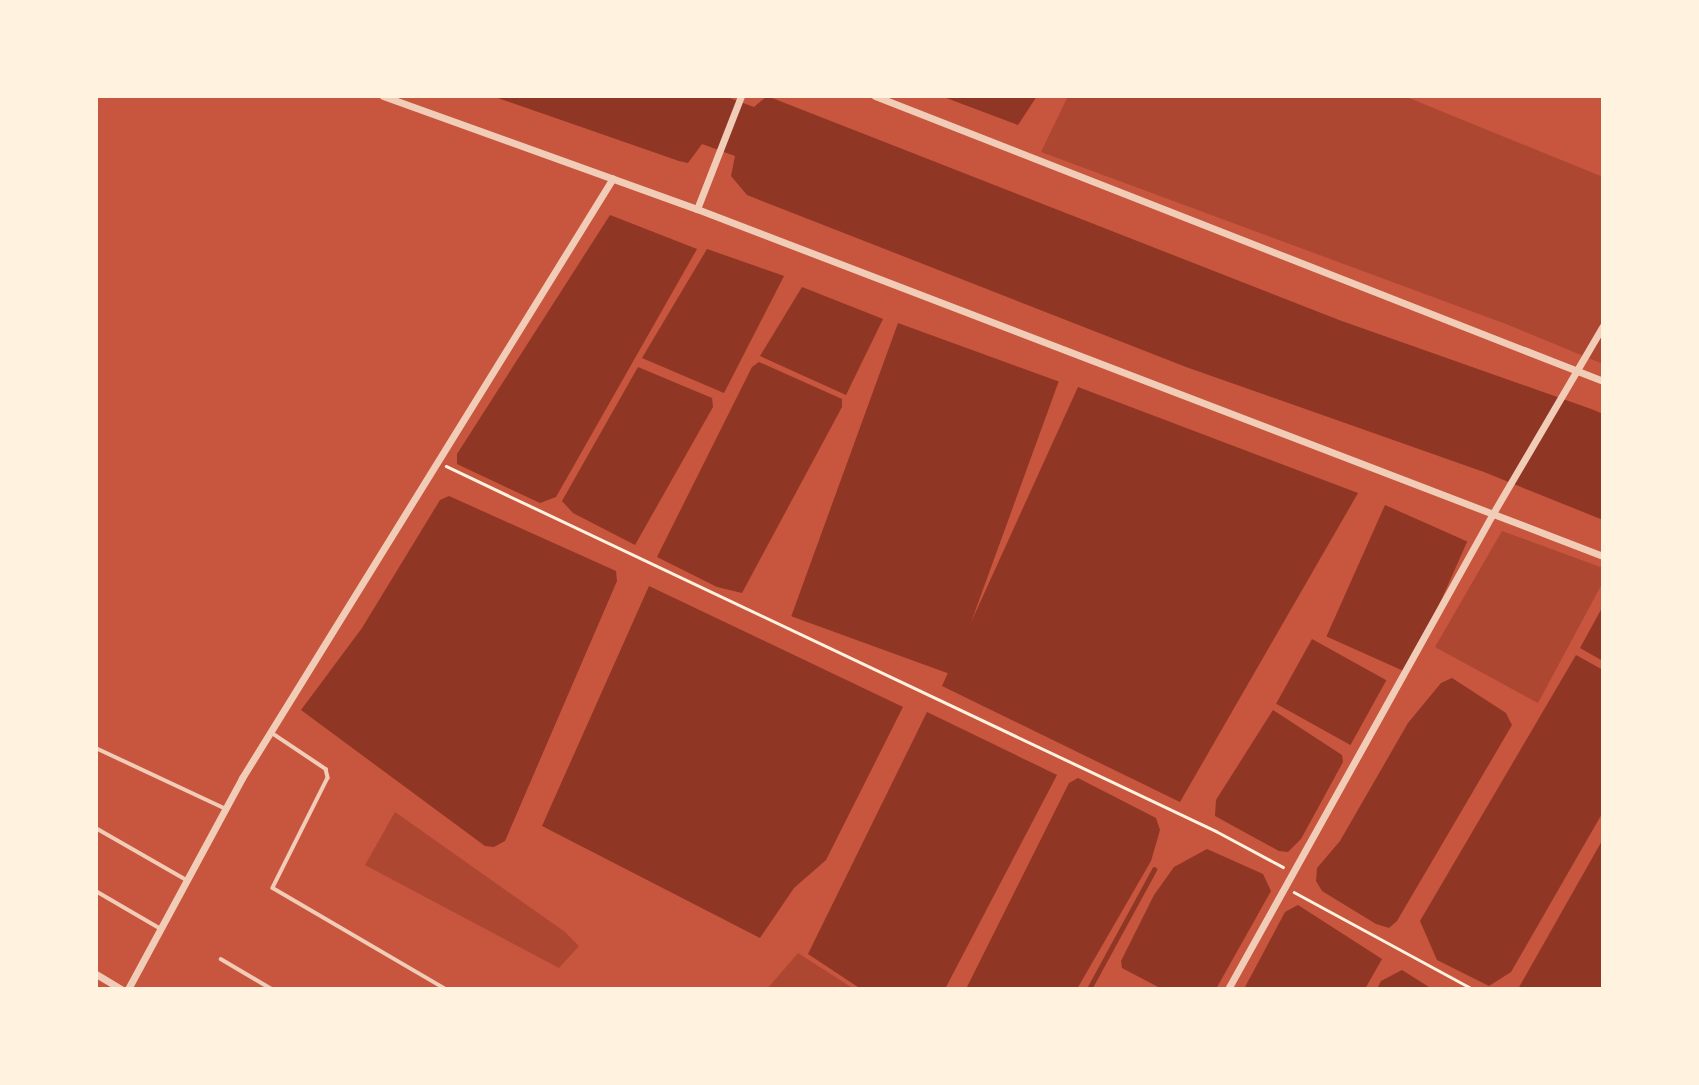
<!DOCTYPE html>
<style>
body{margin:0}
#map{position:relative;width:1699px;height:1085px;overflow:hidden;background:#c8553d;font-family:Roboto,sans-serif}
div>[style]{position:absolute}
.green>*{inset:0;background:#ae4732}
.water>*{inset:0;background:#8f3625;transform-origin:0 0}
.stream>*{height:4.5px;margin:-2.25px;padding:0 2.25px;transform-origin:2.25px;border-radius:2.25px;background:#8f3625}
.path>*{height:2.5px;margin:-1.25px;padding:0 1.25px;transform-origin:1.25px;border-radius:1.25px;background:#fff3e0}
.service>*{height:3.5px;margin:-1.75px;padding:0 1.75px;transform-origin:1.75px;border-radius:1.75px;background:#f1ccb7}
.minor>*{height:7px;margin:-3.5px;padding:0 3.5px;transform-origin:3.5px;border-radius:3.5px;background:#f1ccb7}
span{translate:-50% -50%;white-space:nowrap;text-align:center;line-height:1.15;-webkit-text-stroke:6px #fff3e0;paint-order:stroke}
.frame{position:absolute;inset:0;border:98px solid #fff3e0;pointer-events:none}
</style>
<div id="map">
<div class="green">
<i style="clip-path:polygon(1068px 96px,1404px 96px,1603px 177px,1603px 364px,1506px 324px,1041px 152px)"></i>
<i style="clip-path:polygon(1502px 531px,1603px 568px,1603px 582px,1538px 703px,1435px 647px)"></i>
<i style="clip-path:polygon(395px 812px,565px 932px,579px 946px,559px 968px,365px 865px)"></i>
<i style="clip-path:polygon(798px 953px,854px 989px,767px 989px)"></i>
</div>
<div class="water">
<i style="clip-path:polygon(492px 96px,724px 96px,754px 107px,767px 96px,1339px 320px,1594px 410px,1603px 414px,1603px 520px,1484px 472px,1186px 367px,747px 195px,731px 176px,735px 156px,702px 144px,688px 163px,679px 161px)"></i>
<i style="clip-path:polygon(941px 96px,1037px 96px,1018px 125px)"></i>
<i style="clip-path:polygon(610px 215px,697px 249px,556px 497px,540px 503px,457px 464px,457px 454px)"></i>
<i style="clip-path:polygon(707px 249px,784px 276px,724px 393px,642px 358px)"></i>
<i style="clip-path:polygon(802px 287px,883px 319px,846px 395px,760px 356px)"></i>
<i style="left:898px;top:323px;width:171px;height:312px;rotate:20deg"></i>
<i style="clip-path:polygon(759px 362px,842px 399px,842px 407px,742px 593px,717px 587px,657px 557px,752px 367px)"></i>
<i style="clip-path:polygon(638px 367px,712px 398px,713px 407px,635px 545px,573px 513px,562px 501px)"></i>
<i style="clip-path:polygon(1078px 387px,1358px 493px,1180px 802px,942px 686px)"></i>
<i style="clip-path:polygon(449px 496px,616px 571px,617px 581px,505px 841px,494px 847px,485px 846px,301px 710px,362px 628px,440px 500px)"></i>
<i style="left:1385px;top:505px;width:90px;height:144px;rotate:24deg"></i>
<i style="clip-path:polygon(649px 586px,903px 707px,826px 860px,794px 888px,760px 938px,542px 826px)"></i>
<i style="clip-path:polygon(1603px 606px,1603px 661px,1580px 648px)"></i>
<i style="left:1312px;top:639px;width:85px;height:74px;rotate:29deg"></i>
<i style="clip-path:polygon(1576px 655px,1603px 670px,1603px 812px,1511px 972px,1489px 986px,1437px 960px,1420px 921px)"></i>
<i style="clip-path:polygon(1452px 678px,1506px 713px,1512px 725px,1397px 921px,1389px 928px,1376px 924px,1322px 891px,1316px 881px,1317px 868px,1340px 841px,1408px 723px,1441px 683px)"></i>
<i style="clip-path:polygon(1273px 710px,1342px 755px,1343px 762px,1301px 839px,1288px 852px,1279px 851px,1215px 816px,1216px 800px)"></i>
<i style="clip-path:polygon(927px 712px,1057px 775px,945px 989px,861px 989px,808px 954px)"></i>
<i style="clip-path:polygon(1078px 778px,1156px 818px,1160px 830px,1151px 861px,1077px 989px,966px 989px,1069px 783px)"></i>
<i style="clip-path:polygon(1603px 839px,1603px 989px,1518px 989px)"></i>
<i style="clip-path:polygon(1207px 849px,1263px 874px,1271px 891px,1216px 989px,1162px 989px,1122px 968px,1121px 961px,1154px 895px,1174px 867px)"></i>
<i style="clip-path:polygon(1298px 905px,1382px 959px,1365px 989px,1244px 989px,1285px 912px)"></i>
<i style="clip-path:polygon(1402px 970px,1432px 989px,1377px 989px,1381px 981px)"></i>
</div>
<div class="stream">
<i style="left:1089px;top:989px;width:136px;rotate:-61.4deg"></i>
</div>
<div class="path">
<i style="left:446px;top:466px;width:852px;rotate:25.36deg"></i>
<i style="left:1216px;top:831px;width:76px;rotate:28.2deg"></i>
<i style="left:1294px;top:892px;width:204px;rotate:28.5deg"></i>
</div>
<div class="service">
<i style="left:272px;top:733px;width:65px;rotate:33.7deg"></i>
<i style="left:326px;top:769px;width:9px;rotate:77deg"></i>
<i style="left:328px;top:778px;width:123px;rotate:116.6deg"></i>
<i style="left:273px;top:888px;width:200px;rotate:30.3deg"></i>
<i style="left:96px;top:748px;width:141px;rotate:25.1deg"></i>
<i style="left:96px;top:828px;width:103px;rotate:29.8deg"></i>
<i style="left:96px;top:891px;width:75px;rotate:30.3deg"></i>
<i style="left:221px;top:959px;width:59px;rotate:30.5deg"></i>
</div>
<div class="minor">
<i style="left:383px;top:96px;width:334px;rotate:19.8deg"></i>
<i style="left:697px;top:209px;width:970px;rotate:20.96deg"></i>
<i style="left:875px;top:96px;width:782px;rotate:21.38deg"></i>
<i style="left:697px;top:209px;width:121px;rotate:-68.7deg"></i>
<i style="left:96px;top:974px;width:29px;rotate:31deg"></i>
<i style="left:128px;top:989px;width:240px;rotate:-61.6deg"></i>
<i style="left:242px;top:778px;width:705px;rotate:-58.27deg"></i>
<i style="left:1228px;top:989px;width:543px;rotate:-60.88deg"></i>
<i style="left:1492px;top:515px;width:219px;rotate:-59.6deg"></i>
</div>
<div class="frame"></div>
</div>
